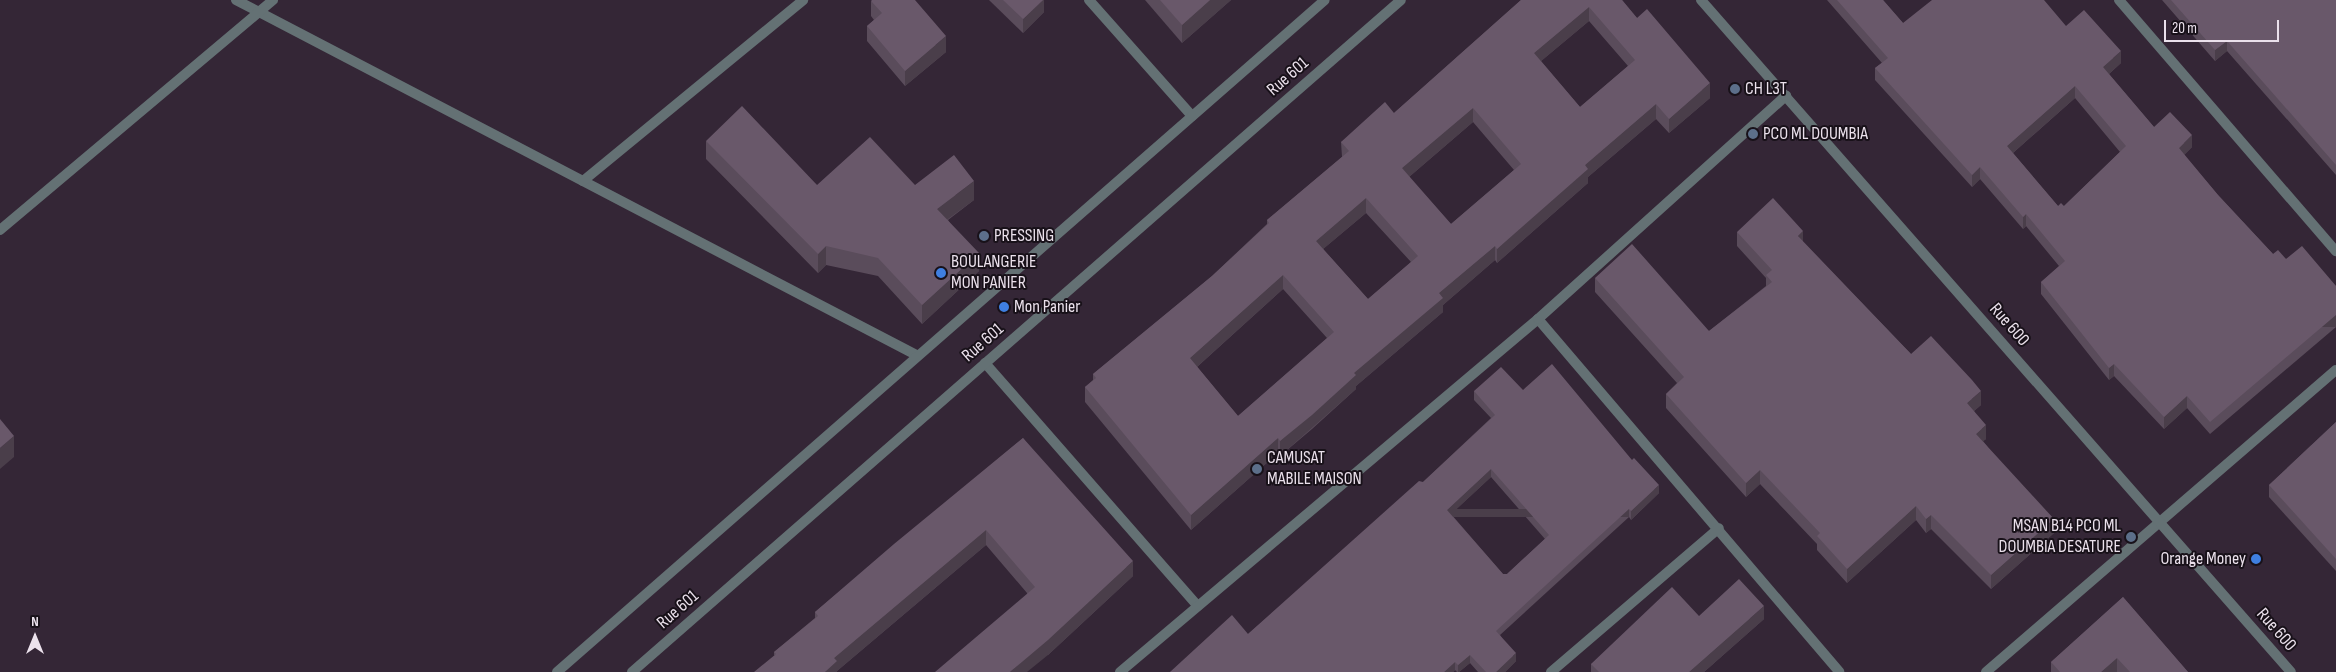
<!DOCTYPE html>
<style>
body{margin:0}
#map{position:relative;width:2336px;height:672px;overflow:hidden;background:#342636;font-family:"Sofia Sans Condensed",sans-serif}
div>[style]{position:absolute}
.minor>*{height:10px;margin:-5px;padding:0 5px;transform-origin:5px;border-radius:5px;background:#647174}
.tertiary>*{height:10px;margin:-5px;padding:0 5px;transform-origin:5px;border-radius:5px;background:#647174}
.wall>*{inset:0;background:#5a4c5b}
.shaded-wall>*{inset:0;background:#4a3e4a;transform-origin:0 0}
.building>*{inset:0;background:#69586a}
.dots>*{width:14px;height:14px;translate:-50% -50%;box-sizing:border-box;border:2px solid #181119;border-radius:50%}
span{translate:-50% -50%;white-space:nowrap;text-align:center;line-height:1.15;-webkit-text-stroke:4px #181119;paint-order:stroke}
.street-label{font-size:18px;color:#ebe1ec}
.poi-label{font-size:18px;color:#ebe1ec}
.left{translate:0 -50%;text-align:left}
.right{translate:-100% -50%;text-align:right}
.north{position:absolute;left:10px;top:612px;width:50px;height:50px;-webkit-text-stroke:4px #181119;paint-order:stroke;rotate:0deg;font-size:14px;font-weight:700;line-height:20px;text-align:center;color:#ebe1ec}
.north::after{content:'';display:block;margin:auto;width:18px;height:22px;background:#ebe1ec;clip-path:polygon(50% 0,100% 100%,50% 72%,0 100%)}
.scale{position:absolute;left:2164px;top:20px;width:115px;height:22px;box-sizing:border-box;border:2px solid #ebe1ec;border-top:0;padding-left:6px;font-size:15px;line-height:18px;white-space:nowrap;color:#ebe1ec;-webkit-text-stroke:4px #181119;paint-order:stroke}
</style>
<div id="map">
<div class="minor">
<i style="left:236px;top:0;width:769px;rotate:27.56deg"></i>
<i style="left:1089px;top:0;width:155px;rotate:48.4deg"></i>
<i style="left:2119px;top:0;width:332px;rotate:49.2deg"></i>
<i style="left:583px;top:181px;width:285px;rotate:-39.4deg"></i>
<i style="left:0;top:230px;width:357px;rotate:-40.1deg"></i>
<i style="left:1538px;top:319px;width:464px;rotate:49.5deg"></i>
<i style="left:985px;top:363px;width:323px;rotate:48.8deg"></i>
<i style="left:1120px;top:672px;width:547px;rotate:-40.18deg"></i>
<i style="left:1538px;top:319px;width:334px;rotate:-42deg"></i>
<i style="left:1551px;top:672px;width:221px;rotate:-40.6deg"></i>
<i style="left:1986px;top:672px;width:462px;rotate:-40.8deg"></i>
</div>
<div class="tertiary">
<i style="left:1701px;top:0;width:894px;rotate:48.72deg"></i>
<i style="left:557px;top:672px;width:1020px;rotate:-41.19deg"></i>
<i style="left:632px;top:672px;width:1021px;rotate:-41.15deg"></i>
</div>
<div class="wall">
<i style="clip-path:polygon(989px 0,1044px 0,1044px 12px,1023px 33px)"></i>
<i style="clip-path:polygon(1145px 0,1231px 0,1182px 43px)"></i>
<i style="clip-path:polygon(evenodd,1521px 0,1622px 0,1637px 18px,1710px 98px,1669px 133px,1656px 119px,1588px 177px,1588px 183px,1497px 263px,1495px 260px,1443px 305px,1443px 312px,1356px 386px,1356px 389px,1312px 429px,1280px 456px,1278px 453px,1191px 530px,1085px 402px,1085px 387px,1093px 380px,1093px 374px,1212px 276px,1267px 224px,1267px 220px,1342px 157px,1341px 142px,1394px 113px,1521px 0,1589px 21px,1628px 66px,1580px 107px,1541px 61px,1589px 21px,1521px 0,1473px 122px,1514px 170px,1451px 224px,1409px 177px,1473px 122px,1521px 0,1366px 213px,1411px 262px,1368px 299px,1323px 249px,1366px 213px,1521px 0,1283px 289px,1327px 338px,1238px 416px,1197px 367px,1283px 289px)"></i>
<i style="clip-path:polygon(evenodd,1827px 0,1883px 0,1903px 23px,2066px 26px,2121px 63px,2109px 74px,2154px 127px,2192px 147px,2184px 155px,2218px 195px,2273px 254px,2286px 259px,2336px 286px,2336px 327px,2210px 434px,2187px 408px,2164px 429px,2114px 376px,2109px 380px,2041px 294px,2041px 282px,2059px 266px,2026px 226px,2023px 229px,1980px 179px,1972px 187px,1875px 80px,1875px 68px,1882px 63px,1827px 0,2075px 98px,2120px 152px,2064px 206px,2058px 206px,2013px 153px,2075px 98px)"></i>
<i style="clip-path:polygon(2162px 0,2336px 0,2336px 175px,2227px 51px,2215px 61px)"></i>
<i style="clip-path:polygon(871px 1px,946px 52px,905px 86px,867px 41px,867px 26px,874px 20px,871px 16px)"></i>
<i style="clip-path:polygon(706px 141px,817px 185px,915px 185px,974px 200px,948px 220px,979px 271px,922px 324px,878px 276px,826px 265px,818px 273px,706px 159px)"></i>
<i style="clip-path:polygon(1737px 232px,1803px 242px,1911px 354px,1981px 405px,1974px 411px,1986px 439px,1983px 441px,2054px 533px,1991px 589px,1931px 529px,1926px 533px,1916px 520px,1847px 583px,1817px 550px,1817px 544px,1760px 484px,1746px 497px,1666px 408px,1666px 394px,1677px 383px,1595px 292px,1595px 278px,1709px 331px,1766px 286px,1766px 278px,1737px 246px)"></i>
<i style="clip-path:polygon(evenodd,1523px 390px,1659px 493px,1631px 520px,1629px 517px,1500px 635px,1516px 661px,1505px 672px,1478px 672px,1470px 663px,1459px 672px,1457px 672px,1455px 670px,1453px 672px,1170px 672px,1248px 634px,1423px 482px,1491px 418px,1474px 400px,1474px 391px,1523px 390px,1491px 477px,1545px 539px,1507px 574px,1503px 574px,1451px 514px,1491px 477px)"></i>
<i style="clip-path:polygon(2336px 422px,2336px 571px,2269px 497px,2269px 485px)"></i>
<i style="clip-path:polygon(1023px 438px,1133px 576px,1048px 655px,1027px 593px,986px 545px,837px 671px,837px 672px,774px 655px,774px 652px,815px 618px,815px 612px)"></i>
<i style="clip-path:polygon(2123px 597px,2188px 672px,2051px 672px,2051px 662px)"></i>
<i style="clip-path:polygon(1699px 616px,1764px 619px,1704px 672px,1591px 672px,1591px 664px)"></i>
</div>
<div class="shaded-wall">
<i style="clip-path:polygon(1043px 0,1044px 0,1044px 12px,1023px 33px,1023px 19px)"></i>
<i style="clip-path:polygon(1210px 0,1231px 0,1182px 43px,1182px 25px)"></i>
<i style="clip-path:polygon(1589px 7px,1589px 21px,1534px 67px,1534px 53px)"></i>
<i style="clip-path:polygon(946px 36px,946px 52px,905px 86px,905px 71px)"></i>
<i style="clip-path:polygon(2227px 41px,2227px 51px,2215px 61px,2215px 50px)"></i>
<i style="clip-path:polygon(2121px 51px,2121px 63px,2103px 79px,2103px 67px)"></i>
<i style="clip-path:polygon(1710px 83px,1710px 98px,1669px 133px,1669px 119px)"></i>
<i style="clip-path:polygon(2075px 86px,2075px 98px,2007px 158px,2007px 146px)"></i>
<i style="clip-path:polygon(1656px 104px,1656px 119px,1588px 177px,1588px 183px,1497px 263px,1497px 249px,1585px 165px)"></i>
<i style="clip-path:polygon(1473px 108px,1473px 122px,1402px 183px,1402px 168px)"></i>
<i style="clip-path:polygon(2192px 135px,2192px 147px,2179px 160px,2179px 148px)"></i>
<i style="clip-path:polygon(1980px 167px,1980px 179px,1972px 187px,1972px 175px)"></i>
<i style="clip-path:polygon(974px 181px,974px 200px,937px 227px,937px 209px)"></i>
<i style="clip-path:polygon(1366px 198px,1366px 213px,1316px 255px,1316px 241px)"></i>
<i style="clip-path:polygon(2026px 214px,2026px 226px,2023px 229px,2023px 217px)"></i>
<i style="clip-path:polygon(1803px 231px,1803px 244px,1798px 236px)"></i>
<i style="clip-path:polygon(826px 246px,826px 265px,818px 273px,818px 254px)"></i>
<i style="clip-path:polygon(1495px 246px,1495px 260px,1443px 305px,1443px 312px,1356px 386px,1356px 389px,1280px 456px,1280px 441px,1439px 293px)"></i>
<i style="clip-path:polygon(979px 253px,979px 271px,922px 324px,922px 305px)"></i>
<i style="clip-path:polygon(1283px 275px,1283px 289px,1190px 373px,1190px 358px)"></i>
<i style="left:2336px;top:315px;width:12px;height:165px;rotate:90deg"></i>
<i style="clip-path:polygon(2114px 364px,2114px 376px,2109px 380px,2109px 368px)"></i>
<i style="clip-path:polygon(1981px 391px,1981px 405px,1967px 417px,1967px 403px)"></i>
<i style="clip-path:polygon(2187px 396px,2187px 408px,2164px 429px,2164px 417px)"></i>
<i style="clip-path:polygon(1986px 425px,1986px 439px,1976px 447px,1976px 434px)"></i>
<i style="clip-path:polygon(14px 436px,14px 457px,0 469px,0 448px)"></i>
<i style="clip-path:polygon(1278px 438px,1278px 453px,1191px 530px,1191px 515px)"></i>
<i style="clip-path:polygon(1491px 469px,1491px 477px,1447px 518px,1447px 510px)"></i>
<i style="clip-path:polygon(1760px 470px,1760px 484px,1746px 497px,1746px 483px)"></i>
<i style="clip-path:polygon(1659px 485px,1659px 493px,1631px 520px,1631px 511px)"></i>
<i style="clip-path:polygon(1916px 506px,1916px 520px,1847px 583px,1847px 569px)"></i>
<i style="left:1629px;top:509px;width:8px;height:180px;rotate:90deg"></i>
<i style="clip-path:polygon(1931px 515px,1931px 529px,1926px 533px,1926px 519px)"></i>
<i style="clip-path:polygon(2054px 519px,2054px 533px,1991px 589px,1991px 575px)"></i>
<i style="clip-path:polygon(986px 530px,986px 545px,837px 671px,837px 672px,825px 672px,834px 658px)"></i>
<i style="clip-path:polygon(1133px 561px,1133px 576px,1048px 655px,1027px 672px,1010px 672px)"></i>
<i style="clip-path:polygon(1764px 606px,1764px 619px,1704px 672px,1689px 672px)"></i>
<i style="clip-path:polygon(1516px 653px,1516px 661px,1505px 672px,1496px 672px)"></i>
<i style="clip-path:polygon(1470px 655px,1470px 663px,1459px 672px,1458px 672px,1458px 665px)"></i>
<i style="clip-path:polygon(2117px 658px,2117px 672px,2101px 672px)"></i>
<i style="clip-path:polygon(1455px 662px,1455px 670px,1453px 672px,1444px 672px)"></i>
</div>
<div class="building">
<i style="clip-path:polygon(872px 0,915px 0,946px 36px,905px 71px,867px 26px,882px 13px,871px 1px)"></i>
<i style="clip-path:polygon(1003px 0,1043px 0,1023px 19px)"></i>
<i style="clip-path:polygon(1160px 0,1210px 0,1182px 25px)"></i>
<i style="clip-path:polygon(evenodd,1521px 0,1622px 0,1637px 18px,1647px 9px,1710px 83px,1669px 119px,1656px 104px,1585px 165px,1588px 169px,1497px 249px,1495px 246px,1439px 293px,1443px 298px,1354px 373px,1356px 375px,1312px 415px,1280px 441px,1278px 438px,1191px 515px,1085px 387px,1096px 378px,1093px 374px,1212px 276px,1269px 223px,1267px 220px,1349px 151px,1341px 142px,1385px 102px,1394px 113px,1521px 0,1589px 7px,1635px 60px,1580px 107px,1534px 53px,1589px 7px,1521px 0,1473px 108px,1521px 164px,1451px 224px,1402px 168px,1473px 108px,1521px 0,1366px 198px,1418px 256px,1368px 299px,1316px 241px,1366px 198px,1521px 0,1283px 275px,1334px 332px,1238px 416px,1190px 358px,1283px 275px)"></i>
<i style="clip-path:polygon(evenodd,1837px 0,1883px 0,1903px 23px,1932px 0,2044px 0,2066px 26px,2084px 10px,2121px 51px,2103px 67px,2154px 127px,2170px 112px,2192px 135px,2179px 148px,2218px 195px,2273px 254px,2278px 250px,2286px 259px,2302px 246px,2336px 286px,2336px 315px,2210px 422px,2187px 396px,2164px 417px,2114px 364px,2109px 368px,2041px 282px,2065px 261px,2026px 214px,2023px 217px,1980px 167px,1972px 175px,1875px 68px,1888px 58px,1837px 0,2075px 86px,2126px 146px,2064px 206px,2061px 203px,2058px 206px,2007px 146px,2075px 86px)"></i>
<i style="clip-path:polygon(2171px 0,2336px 0,2336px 165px,2227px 41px,2215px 50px)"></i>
<i style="clip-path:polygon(742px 106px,817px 185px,870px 137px,915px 185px,954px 155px,974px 181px,937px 209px,979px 253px,922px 305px,878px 258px,826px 246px,818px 254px,706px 141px)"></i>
<i style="clip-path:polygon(1773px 198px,1803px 231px,1798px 236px,1911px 354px,1931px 336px,1972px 380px,1981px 391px,1967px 403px,1986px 425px,1976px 434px,2054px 519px,1991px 575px,1931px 515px,1926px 519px,1916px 506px,1847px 569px,1817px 536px,1820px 533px,1760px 470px,1746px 483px,1666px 394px,1684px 377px,1595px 278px,1632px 244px,1709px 331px,1772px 282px,1766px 275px,1772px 270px,1737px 232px)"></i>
<i style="clip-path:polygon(evenodd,1552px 364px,1632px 460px,1634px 458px,1659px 485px,1631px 511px,1629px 509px,1496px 631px,1516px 653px,1496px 672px,1486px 672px,1470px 655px,1458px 665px,1455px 662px,1444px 672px,1170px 672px,1232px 615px,1248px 634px,1419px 481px,1423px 482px,1495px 415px,1474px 391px,1501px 367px,1523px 390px,1552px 364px,1491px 469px,1549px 535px,1507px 574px,1503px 574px,1447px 510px,1491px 469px)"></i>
<i style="clip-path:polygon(0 419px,14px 436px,0 448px)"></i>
<i style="clip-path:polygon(2336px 422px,2336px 559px,2269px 485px)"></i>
<i style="clip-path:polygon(1023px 438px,1133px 561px,1048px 640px,1010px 672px,935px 672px,1035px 587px,986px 530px,834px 658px,837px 661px,825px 672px,754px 672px,776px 654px,774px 652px,818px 616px,815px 612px,894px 544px)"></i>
<i style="clip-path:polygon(1739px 579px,1764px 606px,1689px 672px,1599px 672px,1591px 664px,1672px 587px,1699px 616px)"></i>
<i style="clip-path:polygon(2123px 597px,2188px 672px,2130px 672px,2117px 658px,2101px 672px,2060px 672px,2051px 662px)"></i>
</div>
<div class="dots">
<i style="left:1735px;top:89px;background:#5c6f8a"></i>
<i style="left:1753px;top:134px;background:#5c6f8a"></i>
<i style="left:984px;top:236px;background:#5c6f8a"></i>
<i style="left:941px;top:273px;background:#3f7fe0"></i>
<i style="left:1004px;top:307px;background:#3f7fe0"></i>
<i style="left:1257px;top:469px;background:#5c6f8a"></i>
<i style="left:2131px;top:537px;background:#5c6f8a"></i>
<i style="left:2256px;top:559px;background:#3f7fe0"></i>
</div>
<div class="street-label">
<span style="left:1288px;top:77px;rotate:-41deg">Rue 601</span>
<span style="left:2009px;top:325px;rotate:49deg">Rue 600</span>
<span style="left:983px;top:343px;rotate:-41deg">Rue 601</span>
<span style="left:678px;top:610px;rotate:-41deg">Rue 601</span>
<span style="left:2276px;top:630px;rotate:49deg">Rue 600</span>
</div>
<div class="poi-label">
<span class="left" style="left:1745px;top:89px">CH L3T</span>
<span class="left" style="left:1763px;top:134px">PCO ML DOUMBIA</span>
<span class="left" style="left:994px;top:236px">PRESSING</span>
<span class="left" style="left:951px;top:273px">BOULANGERIE<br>MON PANIER</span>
<span class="left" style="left:1014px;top:307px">Mon Panier</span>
<span class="left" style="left:1267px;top:469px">CAMUSAT<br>MABILE MAISON</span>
<span class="right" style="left:2121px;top:537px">MSAN B14 PCO ML<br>DOUMBIA DESATURE</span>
<span class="right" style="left:2246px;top:559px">Orange Money</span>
</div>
<div class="north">N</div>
<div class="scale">20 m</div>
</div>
